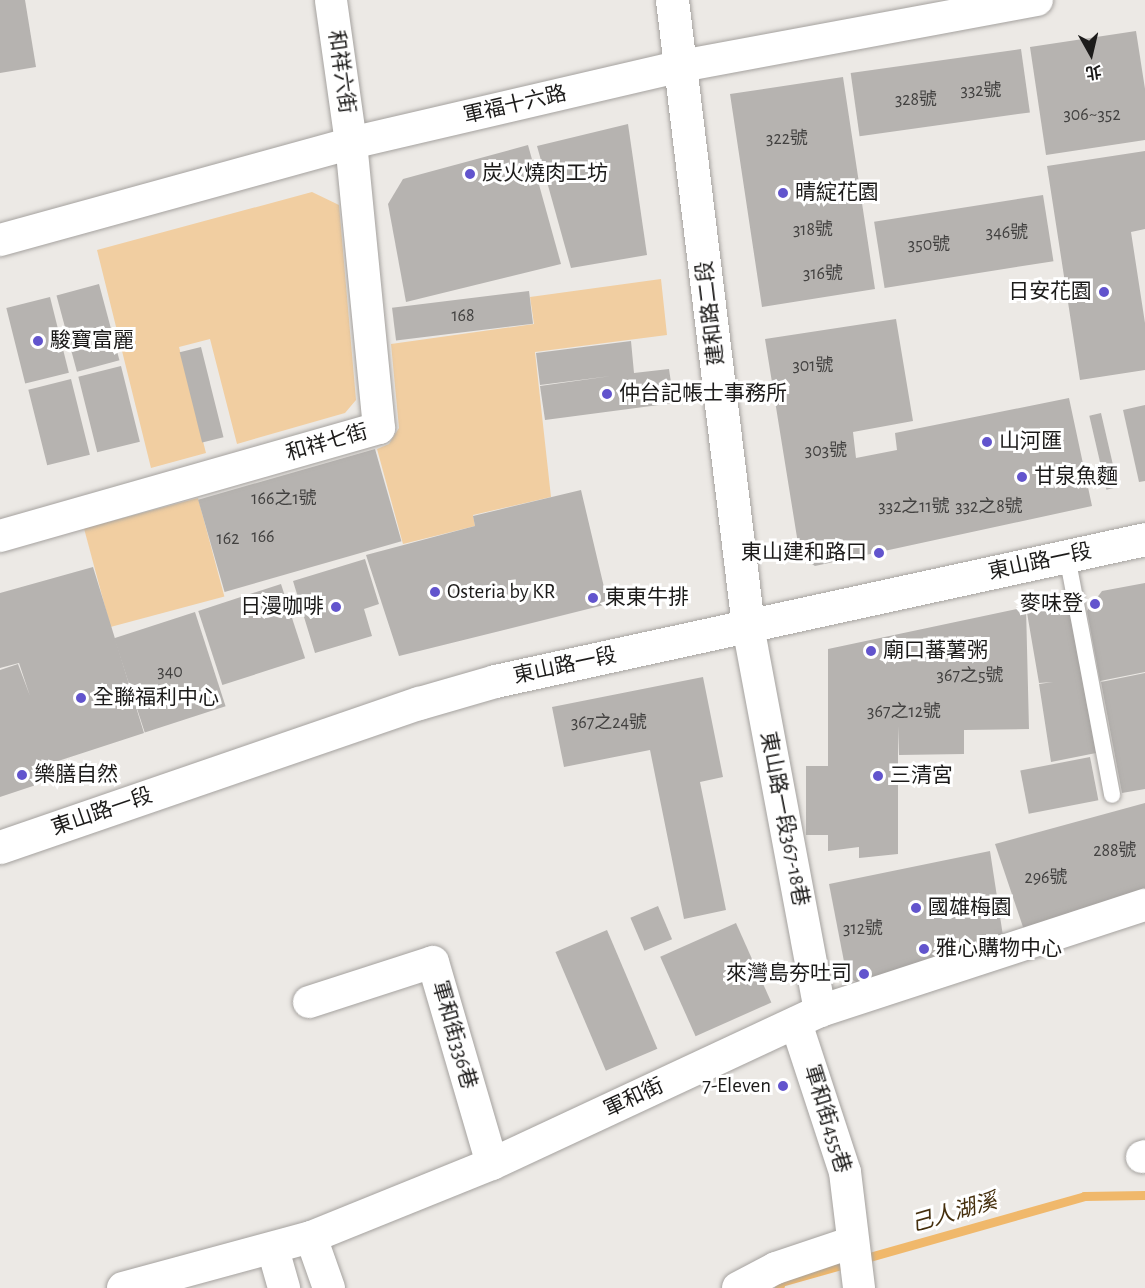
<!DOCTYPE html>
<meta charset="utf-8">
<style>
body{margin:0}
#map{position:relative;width:1145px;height:1288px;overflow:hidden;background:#ece9e5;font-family:"Alegreya Sans","Noto Sans TC",sans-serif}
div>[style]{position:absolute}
.green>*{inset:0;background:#f1cea1;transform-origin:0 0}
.stream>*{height:9px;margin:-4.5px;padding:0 4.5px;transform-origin:4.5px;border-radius:4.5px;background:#f0b86b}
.building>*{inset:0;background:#b6b3b0;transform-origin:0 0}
.roads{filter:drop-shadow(0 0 2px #a5a29f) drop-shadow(0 0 2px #a5a29f)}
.lane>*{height:16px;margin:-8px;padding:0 8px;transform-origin:8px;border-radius:8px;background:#fff}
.street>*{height:32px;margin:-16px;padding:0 16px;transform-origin:16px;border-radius:16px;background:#fff}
.secondary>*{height:33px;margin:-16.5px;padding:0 16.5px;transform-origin:16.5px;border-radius:16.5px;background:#fff}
.dots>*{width:16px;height:16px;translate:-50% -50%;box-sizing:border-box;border:3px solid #fff;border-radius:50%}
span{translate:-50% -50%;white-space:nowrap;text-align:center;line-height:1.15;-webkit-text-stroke:6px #fff;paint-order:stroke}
.number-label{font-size:18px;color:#424140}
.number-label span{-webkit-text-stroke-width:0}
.street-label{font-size:21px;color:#1c1b1a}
.poi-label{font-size:21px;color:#1c1b1a}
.left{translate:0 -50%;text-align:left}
.right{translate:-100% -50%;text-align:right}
.water-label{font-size:22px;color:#452f0d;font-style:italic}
.north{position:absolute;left:1061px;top:24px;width:60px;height:60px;-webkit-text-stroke:4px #fff;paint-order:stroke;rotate:172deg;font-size:16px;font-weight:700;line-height:24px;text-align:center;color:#1c1b1a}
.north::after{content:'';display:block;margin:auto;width:21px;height:27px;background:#1c1b1a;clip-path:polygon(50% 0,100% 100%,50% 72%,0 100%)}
</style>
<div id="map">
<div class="green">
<i style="clip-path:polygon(312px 192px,339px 205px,356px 400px,345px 413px,237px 444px,210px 339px,179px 347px,206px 453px,151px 468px,97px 250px)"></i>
<i style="clip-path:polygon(661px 279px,667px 335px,535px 352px,551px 497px,473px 515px,475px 526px,403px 544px,377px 449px,389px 444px,399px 428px,391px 344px,534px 324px,530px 297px)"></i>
<i style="left:198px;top:498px;width:102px;height:118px;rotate:75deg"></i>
</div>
<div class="stream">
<i style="left:779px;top:1288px;width:6px;rotate:-72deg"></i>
<i style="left:781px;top:1282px;width:315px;rotate:-15.8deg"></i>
<i style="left:1084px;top:1196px;width:61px;rotate:-0.9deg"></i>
</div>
<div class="building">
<i style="clip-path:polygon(0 0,25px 0,36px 67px,0 73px)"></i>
<i style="clip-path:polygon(1136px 31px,1145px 89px,1145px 140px,1046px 155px,1030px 47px)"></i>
<i style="left:1021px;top:49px;width:64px;height:172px;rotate:82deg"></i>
<i style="clip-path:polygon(843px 77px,859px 183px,821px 189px,822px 196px,860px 190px,875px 289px,762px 307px,730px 94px)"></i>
<i style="clip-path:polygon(628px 124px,647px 255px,571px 268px,537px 146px)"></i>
<i style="clip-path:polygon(528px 145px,561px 264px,406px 302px,388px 204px,403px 179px)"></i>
<i style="clip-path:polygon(1145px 151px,1145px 229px,1131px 232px,1145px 323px,1145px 370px,1080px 380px,1047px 166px)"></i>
<i style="left:1043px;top:195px;width:67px;height:171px;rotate:81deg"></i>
<i style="left:99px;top:284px;width:79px;height:44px;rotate:75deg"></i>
<i style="left:529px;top:291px;width:33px;height:138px;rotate:83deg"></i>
<i style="left:50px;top:297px;width:78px;height:45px;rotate:76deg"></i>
<i style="clip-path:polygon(896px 319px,913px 421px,853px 432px,856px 458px,897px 450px,895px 433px,1069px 398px,1092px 506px,815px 566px,800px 556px,765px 339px)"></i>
<i style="clip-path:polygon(631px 341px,634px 373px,669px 369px,674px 403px,545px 420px,540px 386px,611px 376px,540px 385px,536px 353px)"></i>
<i style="left:201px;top:347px;width:93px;height:22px;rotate:76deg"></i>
<i style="left:121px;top:366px;width:78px;height:44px;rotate:76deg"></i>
<i style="left:71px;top:379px;width:78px;height:44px;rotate:76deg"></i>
<i style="clip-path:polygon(1145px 405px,1145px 481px,1139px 482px,1123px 410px)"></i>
<i style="left:1101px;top:413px;width:76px;height:12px;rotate:77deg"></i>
<i style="left:375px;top:449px;width:96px;height:184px;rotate:74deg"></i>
<i style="clip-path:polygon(581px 490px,608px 604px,399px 656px,366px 555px,475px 526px,473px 516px)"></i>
<i style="clip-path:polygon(365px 559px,379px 604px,364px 609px,372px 636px,315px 653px,293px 581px)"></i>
<i style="clip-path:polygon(93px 567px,144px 733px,52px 763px,57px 778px,0 797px,0 670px,18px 664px,30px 696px,19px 663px,0 668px,0 593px)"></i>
<i style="clip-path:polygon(1145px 583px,1145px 672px,1100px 681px,1087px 611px,1102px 591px)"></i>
<i style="left:281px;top:584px;width:78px;height:87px;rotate:72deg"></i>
<i style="clip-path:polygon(1051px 603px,1070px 613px,1096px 753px,1051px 762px,1039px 684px,1053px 682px,1039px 683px,1026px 607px)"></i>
<i style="clip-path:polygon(1026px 607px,1029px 729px,964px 730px,964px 754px,899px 755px,898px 726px,898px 854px,859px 858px,859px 847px,828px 851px,828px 835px,806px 835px,806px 766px,828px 766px,828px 649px)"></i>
<i style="left:195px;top:612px;width:99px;height:85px;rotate:72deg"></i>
<i style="clip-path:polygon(1145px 673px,1145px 789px,1122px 793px,1101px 682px)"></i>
<i style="clip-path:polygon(703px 677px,723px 777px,700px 782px,726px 910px,684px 919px,650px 750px,564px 767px,552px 707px)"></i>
<i style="left:1090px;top:757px;width:44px;height:71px;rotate:79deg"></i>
<i style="clip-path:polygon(1145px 803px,1145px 890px,1025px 933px,995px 844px)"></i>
<i style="clip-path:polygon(990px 851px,1003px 936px,864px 986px,847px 977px,829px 884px)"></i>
<i style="left:658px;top:906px;width:36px;height:30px;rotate:67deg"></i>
<i style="left:736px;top:923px;width:87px;height:83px;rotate:66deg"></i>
<i style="left:607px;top:930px;width:129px;height:56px;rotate:67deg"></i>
</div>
<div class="roads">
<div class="lane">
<i style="left:1067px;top:556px;width:243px;rotate:79.3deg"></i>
</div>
<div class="street">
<i style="left:0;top:240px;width:364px;rotate:-15.4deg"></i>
<i style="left:351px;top:143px;width:339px;rotate:-13.1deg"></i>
<i style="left:681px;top:66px;width:362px;rotate:-10.5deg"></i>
<i style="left:0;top:536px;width:394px;rotate:-15.9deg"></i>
<i style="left:379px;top:428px;width:286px;rotate:-95.6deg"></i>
<i style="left:351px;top:143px;width:144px;rotate:-98deg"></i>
<i style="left:748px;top:626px;width:392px;rotate:79.4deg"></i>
<i style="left:309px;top:1002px;width:130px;rotate:-17.9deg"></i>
<i style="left:433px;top:962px;width:210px;rotate:73.7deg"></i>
<i style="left:796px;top:1023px;width:157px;rotate:71.8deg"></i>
<i style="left:845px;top:1172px;width:117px;rotate:83.1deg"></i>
<i style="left:1142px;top:1157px;width:3px;rotate:-18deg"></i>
<i style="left:311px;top:1237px;width:54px;rotate:70.6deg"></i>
<i style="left:273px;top:1249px;width:41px;rotate:74.2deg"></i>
<i style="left:123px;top:1288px;width:195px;rotate:-15.2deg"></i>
<i style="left:311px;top:1237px;width:195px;rotate:-22deg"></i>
<i style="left:492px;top:1164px;width:362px;rotate:-25deg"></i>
<i style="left:820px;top:1011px;width:342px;rotate:-18.1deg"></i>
<i style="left:738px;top:1288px;width:43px;rotate:-27.8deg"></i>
<i style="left:776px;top:1268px;width:81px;rotate:-18.7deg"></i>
</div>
<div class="secondary">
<i style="left:672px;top:0;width:631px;rotate:83.08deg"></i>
<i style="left:0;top:847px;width:443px;rotate:-19deg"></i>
<i style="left:419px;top:703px;width:79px;rotate:-16.1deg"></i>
<i style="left:495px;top:681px;width:665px;rotate:-12.32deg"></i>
</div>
</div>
<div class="dots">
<i style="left:470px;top:174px;background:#6254cd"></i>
<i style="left:783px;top:193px;background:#6254cd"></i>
<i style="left:1104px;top:292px;background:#6254cd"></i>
<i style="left:38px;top:341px;background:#6254cd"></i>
<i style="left:607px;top:394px;background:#6254cd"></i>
<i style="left:987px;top:442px;background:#6254cd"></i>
<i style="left:1022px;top:477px;background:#6254cd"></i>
<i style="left:879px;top:553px;background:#6254cd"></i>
<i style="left:435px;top:592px;background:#6254cd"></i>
<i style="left:593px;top:598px;background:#6254cd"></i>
<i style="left:1095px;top:604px;background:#6254cd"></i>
<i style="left:336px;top:607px;background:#6254cd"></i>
<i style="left:871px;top:651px;background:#6254cd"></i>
<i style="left:81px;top:698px;background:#6254cd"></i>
<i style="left:22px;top:775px;background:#6254cd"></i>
<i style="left:878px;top:776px;background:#6254cd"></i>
<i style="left:916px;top:908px;background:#6254cd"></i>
<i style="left:924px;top:949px;background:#6254cd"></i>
<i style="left:864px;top:974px;background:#6254cd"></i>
<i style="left:783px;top:1086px;background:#6254cd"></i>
</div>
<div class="number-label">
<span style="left:981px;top:91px">332號</span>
<span style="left:916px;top:100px">328號</span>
<span style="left:1092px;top:115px">306~352</span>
<span style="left:787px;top:139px">322號</span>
<span style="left:813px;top:230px">318號</span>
<span style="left:1007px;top:233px">346號</span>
<span style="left:929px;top:245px">350號</span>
<span style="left:823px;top:274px">316號</span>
<span style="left:463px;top:316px">168</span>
<span style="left:813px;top:366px">301號</span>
<span style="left:826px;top:451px">303號</span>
<span style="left:284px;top:499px">166之1號</span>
<span style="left:914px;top:507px">332之11號</span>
<span style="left:989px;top:507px">332之8號</span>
<span style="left:263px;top:537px">166</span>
<span style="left:228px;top:539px">162</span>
<span style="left:170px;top:672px">340</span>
<span style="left:970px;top:676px">367之5號</span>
<span style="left:904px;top:712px">367之12號</span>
<span style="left:609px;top:723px">367之24號</span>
<span style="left:1115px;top:851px">288號</span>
<span style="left:1046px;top:878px">296號</span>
<span style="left:863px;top:929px">312號</span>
</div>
<div class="street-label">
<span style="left:341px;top:72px;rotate:82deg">和祥六街</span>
<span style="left:515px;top:105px;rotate:-13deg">軍福十六路</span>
<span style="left:711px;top:313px;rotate:-97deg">建和路二段</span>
<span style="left:327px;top:443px;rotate:-16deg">和祥七街</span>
<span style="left:1040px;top:562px;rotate:-12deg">東山路一段</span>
<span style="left:565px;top:666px;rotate:-12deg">東山路一段</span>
<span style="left:102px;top:812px;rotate:-19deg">東山路一段</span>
<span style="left:784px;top:819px;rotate:79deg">東山路一段367-18巷</span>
<span style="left:454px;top:1035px;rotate:74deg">軍和街336巷</span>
<span style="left:634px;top:1098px;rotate:-25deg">軍和街</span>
<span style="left:827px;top:1119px;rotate:73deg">軍和街455巷</span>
</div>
<div class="poi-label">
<span class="left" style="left:482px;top:174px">炭火燒肉工坊</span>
<span class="left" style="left:795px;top:193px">晴綻花園</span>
<span class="right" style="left:1092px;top:292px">日安花園</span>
<span class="left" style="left:50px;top:341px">駿寶富麗</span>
<span class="left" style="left:619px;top:394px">仲台記帳士事務所</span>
<span class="left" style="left:999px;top:442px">山河匯</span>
<span class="left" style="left:1034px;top:477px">甘泉魚麵</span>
<span class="right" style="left:867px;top:553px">東山建和路口</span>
<span class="left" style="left:447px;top:592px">Osteria by KR</span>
<span class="left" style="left:605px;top:598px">東東牛排</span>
<span class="right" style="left:1083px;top:604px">麥味登</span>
<span class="right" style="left:324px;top:607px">日漫咖啡</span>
<span class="left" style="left:883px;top:651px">廟口蕃薯粥</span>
<span class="left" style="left:93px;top:698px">全聯福利中心</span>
<span class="left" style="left:34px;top:775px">樂膳自然</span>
<span class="left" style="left:890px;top:776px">三清宮</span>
<span class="left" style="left:928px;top:908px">國雄梅園</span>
<span class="left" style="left:936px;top:949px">雅心購物中心</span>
<span class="right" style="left:852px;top:974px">來灣島夯吐司</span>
<span class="right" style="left:771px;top:1086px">7-Eleven</span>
</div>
<div class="water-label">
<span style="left:954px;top:1213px;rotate:-16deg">己人湖溪</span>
</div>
<div class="north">北</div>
</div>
